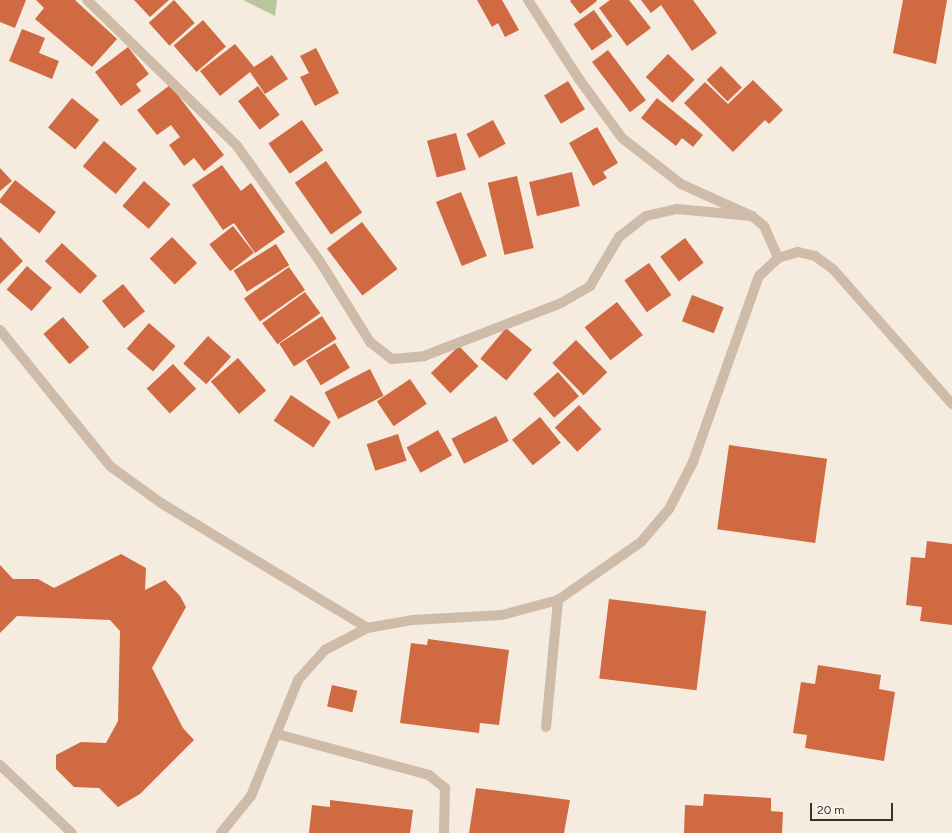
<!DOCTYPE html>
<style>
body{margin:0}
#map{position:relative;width:952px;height:833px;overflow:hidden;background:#f5ebdf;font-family:Figtree,sans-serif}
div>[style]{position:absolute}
.green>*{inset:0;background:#b7c69d}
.building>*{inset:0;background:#cf6a43;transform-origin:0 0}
.street>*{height:10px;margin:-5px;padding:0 5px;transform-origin:5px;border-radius:5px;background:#cebca9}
span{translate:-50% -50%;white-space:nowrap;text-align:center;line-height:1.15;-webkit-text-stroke:3.5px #fcf5ec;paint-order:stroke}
.scale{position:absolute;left:810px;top:803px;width:83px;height:18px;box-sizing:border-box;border:2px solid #3b302a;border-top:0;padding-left:5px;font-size:12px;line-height:14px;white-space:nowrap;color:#3b302a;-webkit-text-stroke:3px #fcf5ec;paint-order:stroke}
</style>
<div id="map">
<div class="green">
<i style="clip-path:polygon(243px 0,277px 0,275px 16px)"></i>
</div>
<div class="building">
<i style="clip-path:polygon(0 0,26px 0,15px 28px,0 22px)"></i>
<i style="clip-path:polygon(36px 0,75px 0,117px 39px,92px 67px,35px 19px,44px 8px)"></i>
<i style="clip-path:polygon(134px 0,169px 0,150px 17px)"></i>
<i style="left:174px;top:0;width:31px;height:34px;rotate:48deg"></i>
<i style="clip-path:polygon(477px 0,502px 0,519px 30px,505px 37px,498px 23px,492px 27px)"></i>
<i style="clip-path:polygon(571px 0,596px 0,597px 1px,580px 14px,570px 1px)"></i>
<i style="clip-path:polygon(610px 0,629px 0,651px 28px,627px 46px,599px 8px)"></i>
<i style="clip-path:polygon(641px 0,693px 0,717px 33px,692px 51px,661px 5px,651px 13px)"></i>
<i style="clip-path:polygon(903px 0,947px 0,936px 64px,893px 53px)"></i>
<i style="left:594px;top:10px;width:32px;height:25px;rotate:55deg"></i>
<i style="left:203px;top:20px;width:35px;height:39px;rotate:49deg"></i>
<i style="clip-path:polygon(22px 29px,45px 38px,39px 53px,59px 61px,52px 79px,9px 61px)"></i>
<i style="clip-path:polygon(235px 44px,254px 67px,272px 55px,288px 79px,265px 94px,250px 72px,220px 96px,200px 71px)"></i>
<i style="clip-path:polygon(128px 47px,149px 74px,136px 84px,141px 91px,121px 106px,95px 72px)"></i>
<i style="clip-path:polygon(316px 48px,339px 93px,315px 106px,300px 77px,309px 73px,300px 56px)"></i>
<i style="left:608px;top:50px;width:63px;height:20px;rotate:53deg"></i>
<i style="left:668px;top:54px;width:37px;height:32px;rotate:44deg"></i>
<i style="left:721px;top:66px;width:30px;height:20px;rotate:46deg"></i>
<i style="clip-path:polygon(753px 80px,783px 110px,769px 124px,765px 120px,733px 152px,684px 103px,705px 82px,728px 104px)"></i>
<i style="left:568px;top:81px;width:33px;height:28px;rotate:59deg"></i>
<i style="clip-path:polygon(170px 85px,224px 155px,204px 171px,194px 158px,184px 166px,169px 145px,180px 137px,171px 125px,157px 135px,137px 110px)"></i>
<i style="left:258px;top:86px;width:36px;height:25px;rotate:53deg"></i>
<i style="left:72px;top:98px;width:35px;height:38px;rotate:39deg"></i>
<i style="clip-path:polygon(657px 98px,703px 135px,693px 147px,682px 138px,676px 146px,641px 118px)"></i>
<i style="left:302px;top:120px;width:37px;height:41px;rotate:55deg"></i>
<i style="left:493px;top:120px;width:27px;height:30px;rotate:62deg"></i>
<i style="clip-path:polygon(597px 127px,618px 163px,603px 172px,607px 178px,593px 186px,569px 143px)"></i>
<i style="left:456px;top:133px;width:38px;height:30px;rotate:75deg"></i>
<i style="left:104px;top:141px;width:43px;height:33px;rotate:40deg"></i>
<i style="left:326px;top:161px;width:63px;height:38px;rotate:55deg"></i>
<i style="clip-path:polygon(222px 165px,241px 191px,251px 183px,285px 232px,255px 253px,234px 223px,223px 230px,192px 185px)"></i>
<i style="clip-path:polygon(0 168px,12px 181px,0 191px)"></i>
<i style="left:572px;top:172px;width:35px;height:44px;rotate:77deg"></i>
<i style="left:517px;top:176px;width:74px;height:30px;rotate:77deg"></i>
<i style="left:15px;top:180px;width:52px;height:27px;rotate:38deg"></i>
<i style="left:144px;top:181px;width:35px;height:33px;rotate:41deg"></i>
<i style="left:461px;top:192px;width:69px;height:27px;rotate:68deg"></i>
<i style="left:362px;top:222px;width:59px;height:44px;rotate:53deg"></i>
<i style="left:233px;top:226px;width:34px;height:30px;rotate:52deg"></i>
<i style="clip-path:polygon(0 237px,23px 261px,0 284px)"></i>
<i style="left:172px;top:237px;width:36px;height:31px;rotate:46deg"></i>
<i style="left:685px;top:238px;width:31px;height:31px;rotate:53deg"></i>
<i style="left:62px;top:243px;width:48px;height:25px;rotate:43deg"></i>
<i style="left:276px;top:244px;width:25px;height:50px;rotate:58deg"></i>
<i style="left:649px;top:263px;width:39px;height:30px;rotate:55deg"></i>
<i style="left:27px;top:266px;width:33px;height:31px;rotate:41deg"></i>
<i style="left:289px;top:267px;width:28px;height:55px;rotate:55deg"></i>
<i style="left:123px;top:284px;width:35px;height:27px;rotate:51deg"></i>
<i style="left:305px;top:292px;width:26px;height:53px;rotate:54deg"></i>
<i style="left:692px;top:295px;width:34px;height:28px;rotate:21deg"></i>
<i style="left:617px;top:302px;width:42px;height:41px;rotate:52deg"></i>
<i style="left:322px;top:316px;width:27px;height:51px;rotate:57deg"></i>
<i style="left:63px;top:317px;width:40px;height:26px;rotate:49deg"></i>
<i style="left:149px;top:323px;width:35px;height:34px;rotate:41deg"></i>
<i style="left:506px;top:328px;width:34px;height:40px;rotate:40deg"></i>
<i style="left:208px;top:336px;width:31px;height:37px;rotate:42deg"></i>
<i style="left:576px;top:340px;width:45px;height:33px;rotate:46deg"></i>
<i style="left:335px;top:343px;width:29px;height:34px;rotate:59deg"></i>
<i style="left:459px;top:346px;width:28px;height:39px;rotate:46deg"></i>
<i style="left:238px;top:358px;width:43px;height:36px;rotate:49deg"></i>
<i style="left:173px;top:364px;width:34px;height:36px;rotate:47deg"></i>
<i style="left:370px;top:369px;width:30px;height:51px;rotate:63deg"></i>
<i style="left:558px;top:372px;width:32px;height:33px;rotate:49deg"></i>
<i style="left:410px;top:379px;width:30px;height:40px;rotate:56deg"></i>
<i style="left:291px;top:395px;width:48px;height:31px;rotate:34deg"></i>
<i style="left:579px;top:405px;width:33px;height:33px;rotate:47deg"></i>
<i style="left:496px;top:416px;width:28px;height:50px;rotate:63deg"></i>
<i style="left:540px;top:417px;width:33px;height:36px;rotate:51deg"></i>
<i style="left:438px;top:430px;width:29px;height:36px;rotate:61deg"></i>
<i style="left:398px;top:434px;width:28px;height:33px;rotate:72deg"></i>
<i style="left:729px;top:445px;width:99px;height:85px;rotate:8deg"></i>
<i style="clip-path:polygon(927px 541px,952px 544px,952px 625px,920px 621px,922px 607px,906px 605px,911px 557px,925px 558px)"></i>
<i style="clip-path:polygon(121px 554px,146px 568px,145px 590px,165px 580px,180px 596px,186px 607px,152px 668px,183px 728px,194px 740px,140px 794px,118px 807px,99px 788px,74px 787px,56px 769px,56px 755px,81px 742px,106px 743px,118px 721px,120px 631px,110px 620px,17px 616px,0 633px,0 565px,13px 579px,38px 579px,54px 588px)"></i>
<i style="left:609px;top:599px;width:98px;height:80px;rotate:7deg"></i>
<i style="clip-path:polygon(428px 639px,509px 650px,499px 725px,480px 723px,479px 733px,400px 723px,411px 643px,427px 645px)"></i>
<i style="clip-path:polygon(818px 665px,881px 675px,879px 689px,895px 692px,884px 761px,805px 748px,807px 735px,793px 733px,801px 682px,815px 684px)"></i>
<i style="left:332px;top:685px;width:26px;height:22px;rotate:13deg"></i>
<i style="clip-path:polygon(476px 788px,570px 800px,564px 833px,469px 833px)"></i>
<i style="clip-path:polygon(704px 794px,771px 798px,771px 811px,783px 812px,782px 833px,684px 833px,685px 805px,703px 806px)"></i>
<i style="clip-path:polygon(330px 800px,413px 810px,410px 833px,309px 833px,312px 805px,330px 807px)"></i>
</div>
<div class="street">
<i style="left:87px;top:0;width:209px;rotate:44.2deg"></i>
<i style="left:237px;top:146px;width:140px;rotate:54.3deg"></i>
<i style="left:319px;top:260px;width:97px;rotate:58.1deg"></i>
<i style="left:370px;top:342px;width:28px;rotate:38deg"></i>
<i style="left:392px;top:359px;width:32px;rotate:-5deg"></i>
<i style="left:424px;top:356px;width:147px;rotate:-21.1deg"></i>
<i style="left:561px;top:303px;width:34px;rotate:-30deg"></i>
<i style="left:590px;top:286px;width:57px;rotate:-59.4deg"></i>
<i style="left:619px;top:237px;width:34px;rotate:-38deg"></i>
<i style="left:646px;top:216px;width:32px;rotate:-13deg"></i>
<i style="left:677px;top:209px;width:75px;rotate:5.3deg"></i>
<i style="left:528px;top:0;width:94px;rotate:57.2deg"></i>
<i style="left:579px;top:79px;width:73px;rotate:53.9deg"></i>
<i style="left:622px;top:138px;width:75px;rotate:37.9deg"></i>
<i style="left:681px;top:184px;width:78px;rotate:24.3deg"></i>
<i style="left:752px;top:216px;width:16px;rotate:40deg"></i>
<i style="left:764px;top:226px;width:35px;rotate:66deg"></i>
<i style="left:0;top:330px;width:175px;rotate:51deg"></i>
<i style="left:110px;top:466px;width:63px;rotate:36deg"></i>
<i style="left:161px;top:503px;width:241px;rotate:31.2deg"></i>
<i style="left:546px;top:727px;width:128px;rotate:-84.6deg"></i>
<i style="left:277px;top:734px;width:157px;rotate:15.1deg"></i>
<i style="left:429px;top:775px;width:21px;rotate:39deg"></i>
<i style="left:445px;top:788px;width:45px;rotate:91.3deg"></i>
<i style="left:0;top:765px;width:99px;rotate:43.4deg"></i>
<i style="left:221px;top:833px;width:48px;rotate:-51deg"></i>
<i style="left:251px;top:796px;width:125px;rotate:-67.9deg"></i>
<i style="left:298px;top:680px;width:40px;rotate:-48deg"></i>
<i style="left:325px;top:650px;width:47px;rotate:-27.6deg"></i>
<i style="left:367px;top:628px;width:47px;rotate:-9.9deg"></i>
<i style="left:413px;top:620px;width:89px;rotate:-3.2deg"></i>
<i style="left:502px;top:615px;width:58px;rotate:-15deg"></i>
<i style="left:558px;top:600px;width:101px;rotate:-34.9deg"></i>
<i style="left:641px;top:542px;width:43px;rotate:-49.7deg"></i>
<i style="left:669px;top:509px;width:53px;rotate:-62.9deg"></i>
<i style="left:693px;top:462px;width:197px;rotate:-70.5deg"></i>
<i style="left:759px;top:276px;width:26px;rotate:-43deg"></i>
<i style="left:778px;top:258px;width:21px;rotate:-17deg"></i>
<i style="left:798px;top:252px;width:17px;rotate:13deg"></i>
<i style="left:815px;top:256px;width:22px;rotate:36deg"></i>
<i style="left:833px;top:269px;width:180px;rotate:48.6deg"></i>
</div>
<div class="scale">20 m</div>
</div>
